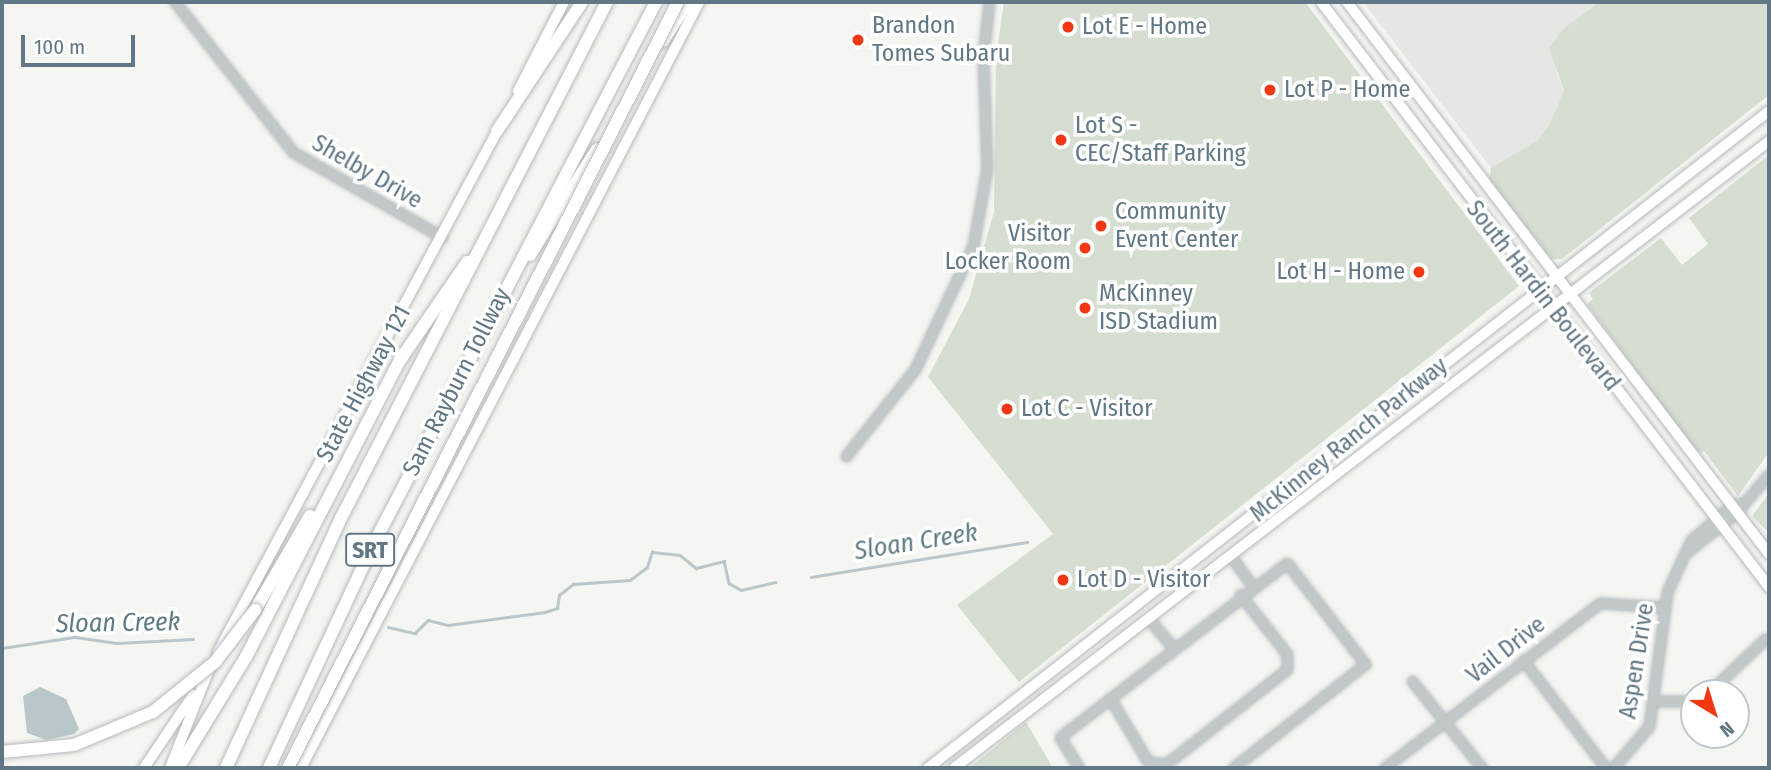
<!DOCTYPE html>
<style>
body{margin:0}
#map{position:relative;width:1771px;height:770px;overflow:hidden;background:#f5f5f1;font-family:"Fira Sans Condensed",sans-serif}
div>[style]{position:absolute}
.built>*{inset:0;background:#e6e6e4}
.green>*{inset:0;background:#d6ddd1}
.water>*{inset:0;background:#b9c7cb}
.stream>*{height:2.5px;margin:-1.25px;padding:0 1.25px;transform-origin:1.25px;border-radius:1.25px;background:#b9c7cb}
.roads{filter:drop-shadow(0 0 2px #b5babd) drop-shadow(0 0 2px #b5babd)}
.minor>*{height:9px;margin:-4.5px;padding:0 4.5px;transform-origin:4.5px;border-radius:4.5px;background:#c2c7ca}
.major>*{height:10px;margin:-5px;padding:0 5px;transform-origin:5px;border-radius:5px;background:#fff}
.highway>*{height:12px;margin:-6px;padding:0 6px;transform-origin:6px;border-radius:6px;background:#fff}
.bridges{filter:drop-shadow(0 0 2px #b6babd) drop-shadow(0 0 2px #b6babd)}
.highway-bridge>*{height:12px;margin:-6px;padding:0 6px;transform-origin:6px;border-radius:6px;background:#fff}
.dots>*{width:19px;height:19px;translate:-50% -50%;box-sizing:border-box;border:4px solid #fff;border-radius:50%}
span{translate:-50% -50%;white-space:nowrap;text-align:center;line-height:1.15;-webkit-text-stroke:7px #fff;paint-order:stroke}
.shield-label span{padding:2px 5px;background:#fff;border:2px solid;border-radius:5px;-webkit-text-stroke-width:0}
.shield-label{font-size:23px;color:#617785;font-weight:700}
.poi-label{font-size:24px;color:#617785}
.left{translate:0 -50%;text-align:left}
.right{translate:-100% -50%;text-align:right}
.street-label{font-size:24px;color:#617785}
.water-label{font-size:26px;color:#5d7b82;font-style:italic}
.frame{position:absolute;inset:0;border:4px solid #617785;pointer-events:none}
.north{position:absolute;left:1680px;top:679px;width:70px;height:70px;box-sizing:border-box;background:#fff;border:2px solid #c0c9ce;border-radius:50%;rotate:142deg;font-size:19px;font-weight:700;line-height:28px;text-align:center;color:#617785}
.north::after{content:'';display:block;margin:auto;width:24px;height:32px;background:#f33713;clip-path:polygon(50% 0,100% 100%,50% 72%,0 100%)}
.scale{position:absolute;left:21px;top:35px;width:114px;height:32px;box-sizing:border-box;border:4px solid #617785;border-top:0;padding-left:9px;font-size:21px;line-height:24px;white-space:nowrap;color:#617785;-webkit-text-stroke:5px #fff;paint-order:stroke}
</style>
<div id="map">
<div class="built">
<i style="clip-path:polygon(1363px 2px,1600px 2px,1564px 28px,1556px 71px,1564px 90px,1550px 124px,1538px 140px,1491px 168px)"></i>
</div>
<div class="green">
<i style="clip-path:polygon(1004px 2px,1305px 2px,1519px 286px,1019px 682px,957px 605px,1053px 534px,928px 377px,969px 299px,994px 212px,996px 57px)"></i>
<i style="clip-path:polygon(1600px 2px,1769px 2px,1769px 95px,1562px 259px,1552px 259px,1489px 181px,1491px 168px,1538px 140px,1550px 124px,1564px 90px,1549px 48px,1564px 28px)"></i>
<i style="clip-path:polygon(1769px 155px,1769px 452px,1738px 496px,1704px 451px,1698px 454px,1587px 304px,1593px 299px,1589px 293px,1661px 238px,1682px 265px,1708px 244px,1689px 218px)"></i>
<i style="clip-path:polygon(1769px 493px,1769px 533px,1752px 516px)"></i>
<i style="clip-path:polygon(1026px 722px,1053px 768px,969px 768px)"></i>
</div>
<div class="water">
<i style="clip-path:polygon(40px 687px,66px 699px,79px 729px,74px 734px,47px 740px,27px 733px,23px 696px)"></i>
</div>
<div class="stream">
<i style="left:811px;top:577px;width:219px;rotate:-9.2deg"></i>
<i style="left:388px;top:627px;width:28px;rotate:13deg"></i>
<i style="left:415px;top:633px;width:18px;rotate:-45deg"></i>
<i style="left:428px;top:620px;width:21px;rotate:14deg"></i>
<i style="left:448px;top:625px;width:98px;rotate:-7.6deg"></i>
<i style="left:545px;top:612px;width:13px;rotate:-18deg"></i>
<i style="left:557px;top:608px;width:13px;rotate:-81deg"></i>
<i style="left:559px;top:595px;width:18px;rotate:-38deg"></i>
<i style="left:573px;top:584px;width:57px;rotate:-4deg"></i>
<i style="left:630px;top:580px;width:21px;rotate:-37deg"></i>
<i style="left:647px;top:567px;width:16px;rotate:-72deg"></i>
<i style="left:652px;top:552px;width:28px;rotate:6deg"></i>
<i style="left:680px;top:555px;width:21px;rotate:39deg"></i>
<i style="left:696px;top:568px;width:29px;rotate:-14deg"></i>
<i style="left:724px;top:561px;width:23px;rotate:77deg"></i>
<i style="left:729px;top:583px;width:14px;rotate:30deg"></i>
<i style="left:741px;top:590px;width:35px;rotate:-13deg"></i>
<i style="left:2px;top:648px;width:74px;rotate:-8.6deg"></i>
<i style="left:75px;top:637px;width:42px;rotate:8.1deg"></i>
<i style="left:117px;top:643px;width:76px;rotate:-3deg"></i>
</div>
<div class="roads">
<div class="minor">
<i style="left:175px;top:2px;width:191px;rotate:51.8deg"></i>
<i style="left:293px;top:152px;width:172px;rotate:29.7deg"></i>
<i style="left:846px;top:456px;width:111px;rotate:-51.6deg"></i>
<i style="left:915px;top:369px;width:136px;rotate:-64.8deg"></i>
<i style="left:973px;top:246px;width:79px;rotate:-79.8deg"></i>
<i style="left:987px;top:168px;width:110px;rotate:-92.1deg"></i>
<i style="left:983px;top:58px;width:56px;rotate:-83.9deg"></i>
<i style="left:1688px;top:551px;width:68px;rotate:-38.4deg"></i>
<i style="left:1230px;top:555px;width:37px;rotate:54deg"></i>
<i style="left:1149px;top:619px;width:38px;rotate:50deg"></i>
<i style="left:1523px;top:660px;width:136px;rotate:52.5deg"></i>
<i style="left:1412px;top:681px;width:112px;rotate:51.2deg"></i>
<i style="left:1708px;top:693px;width:79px;rotate:-43.5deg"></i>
<i style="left:1110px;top:698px;width:74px;rotate:59.3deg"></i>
<i style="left:1148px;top:762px;width:18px;rotate:6deg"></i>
<i style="left:1166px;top:764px;width:154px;rotate:-38.1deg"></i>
<i style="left:1287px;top:669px;width:15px;rotate:-90deg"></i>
<i style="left:1287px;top:654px;width:76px;rotate:-128.1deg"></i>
<i style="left:1655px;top:701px;width:39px"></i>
<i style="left:1079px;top:768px;width:36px;rotate:-122deg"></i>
<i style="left:1060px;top:737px;width:286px;rotate:-37.5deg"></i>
<i style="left:1287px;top:563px;width:128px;rotate:52.3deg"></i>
<i style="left:1365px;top:664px;width:168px;rotate:141.8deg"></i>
<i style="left:1384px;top:768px;width:272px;rotate:-37.4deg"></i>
<i style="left:1600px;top:603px;width:65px;rotate:3.5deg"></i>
<i style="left:1613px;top:768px;width:55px;rotate:-49.4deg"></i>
<i style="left:1649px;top:726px;width:135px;rotate:-82.3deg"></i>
<i style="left:1667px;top:592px;width:57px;rotate:-65.2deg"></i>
<i style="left:1691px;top:540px;width:54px;rotate:-40.5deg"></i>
<i style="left:1732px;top:505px;width:12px;rotate:-9deg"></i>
<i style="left:1744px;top:503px;width:38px;rotate:-49deg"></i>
</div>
<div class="major">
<i style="left:1321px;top:2px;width:737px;rotate:52.55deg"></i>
<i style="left:1347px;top:2px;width:695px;rotate:52.6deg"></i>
<i style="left:518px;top:91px;width:100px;rotate:-62.7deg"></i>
<i style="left:218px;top:652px;width:599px;rotate:-61.81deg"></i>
<i style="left:144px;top:768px;width:88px;rotate:-56.1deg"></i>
<i style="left:170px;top:768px;width:109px;rotate:-68.4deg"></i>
<i style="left:301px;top:768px;width:863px;rotate:-62.54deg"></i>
<i style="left:928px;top:768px;width:1067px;rotate:-38deg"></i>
<i style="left:954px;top:768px;width:1028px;rotate:-37.57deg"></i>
</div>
<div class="highway">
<i style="left:663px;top:41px;width:46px;rotate:-57.3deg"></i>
<i style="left:497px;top:131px;width:154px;rotate:-56.6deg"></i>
<i style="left:530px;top:255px;width:125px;rotate:-57.7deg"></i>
<i style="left:255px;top:610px;width:109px;rotate:-59.7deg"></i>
<i style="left:178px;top:768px;width:130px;rotate:-58.5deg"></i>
<i style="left:246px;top:657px;width:335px;rotate:-62.6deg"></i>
<i style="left:400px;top:360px;width:119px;rotate:-55.6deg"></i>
<i style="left:226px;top:768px;width:275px;rotate:-65.3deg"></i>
<i style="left:341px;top:518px;width:581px;rotate:-62.73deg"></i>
<i style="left:269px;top:768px;width:246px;rotate:-65deg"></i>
<i style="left:373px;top:545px;width:612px;rotate:-62.47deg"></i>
</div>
</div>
<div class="bridges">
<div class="highway-bridge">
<i style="left:2px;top:752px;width:72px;rotate:-5.6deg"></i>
<i style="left:74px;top:745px;width:86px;rotate:-22.7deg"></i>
<i style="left:153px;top:712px;width:80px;rotate:-38.9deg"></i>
<i style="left:215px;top:662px;width:66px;rotate:-52.4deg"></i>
<i style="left:288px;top:768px;width:860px;rotate:-63.02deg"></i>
</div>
</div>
<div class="dots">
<i style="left:1068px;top:27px;background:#f33713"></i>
<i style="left:858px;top:40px;background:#f33713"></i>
<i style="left:1270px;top:90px;background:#f33713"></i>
<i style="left:1061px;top:140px;background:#f33713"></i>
<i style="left:1101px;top:226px;background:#f33713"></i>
<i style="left:1085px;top:248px;background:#f33713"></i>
<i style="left:1419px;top:272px;background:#f33713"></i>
<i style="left:1085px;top:308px;background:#f33713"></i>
<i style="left:1007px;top:409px;background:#f33713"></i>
<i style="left:1063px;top:580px;background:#f33713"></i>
</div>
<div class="shield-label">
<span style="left:370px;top:550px">SRT</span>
</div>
<div class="poi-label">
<span class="left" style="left:872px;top:40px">Brandon<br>Tomes Subaru</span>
<span class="left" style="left:1082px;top:27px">Lot E - Home</span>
<span class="left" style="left:1284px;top:90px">Lot P - Home</span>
<span class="left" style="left:1075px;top:140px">Lot S -<br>CEC/Staff Parking</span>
<span class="left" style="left:1115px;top:226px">Community<br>Event Center</span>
<span class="right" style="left:1071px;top:248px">Visitor<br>Locker Room</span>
<span class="right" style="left:1405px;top:272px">Lot H - Home</span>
<span class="left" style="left:1099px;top:308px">McKinney<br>ISD Stadium</span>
<span class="left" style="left:1021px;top:409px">Lot C - Visitor</span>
<span class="left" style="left:1077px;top:580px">Lot D - Visitor</span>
</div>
<div class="street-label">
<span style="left:367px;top:172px;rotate:30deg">Shelby Drive</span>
<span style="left:1543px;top:296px;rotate:52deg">South Hardin Boulevard</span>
<span style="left:457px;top:382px;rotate:-63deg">Sam Rayburn Tollway</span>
<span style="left:364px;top:384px;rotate:-62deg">State Highway 121</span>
<span style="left:1349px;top:440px;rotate:-39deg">McKinney Ranch Parkway</span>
<span style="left:1506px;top:650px;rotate:-38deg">Vail Drive</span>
<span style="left:1637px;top:661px;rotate:-81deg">Aspen Drive</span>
</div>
<div class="water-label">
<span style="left:916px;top:542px;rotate:-9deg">Sloan Creek</span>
<span style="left:118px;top:623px;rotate:-1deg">Sloan Creek</span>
</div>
<div class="frame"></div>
<div class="north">N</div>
<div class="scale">100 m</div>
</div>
